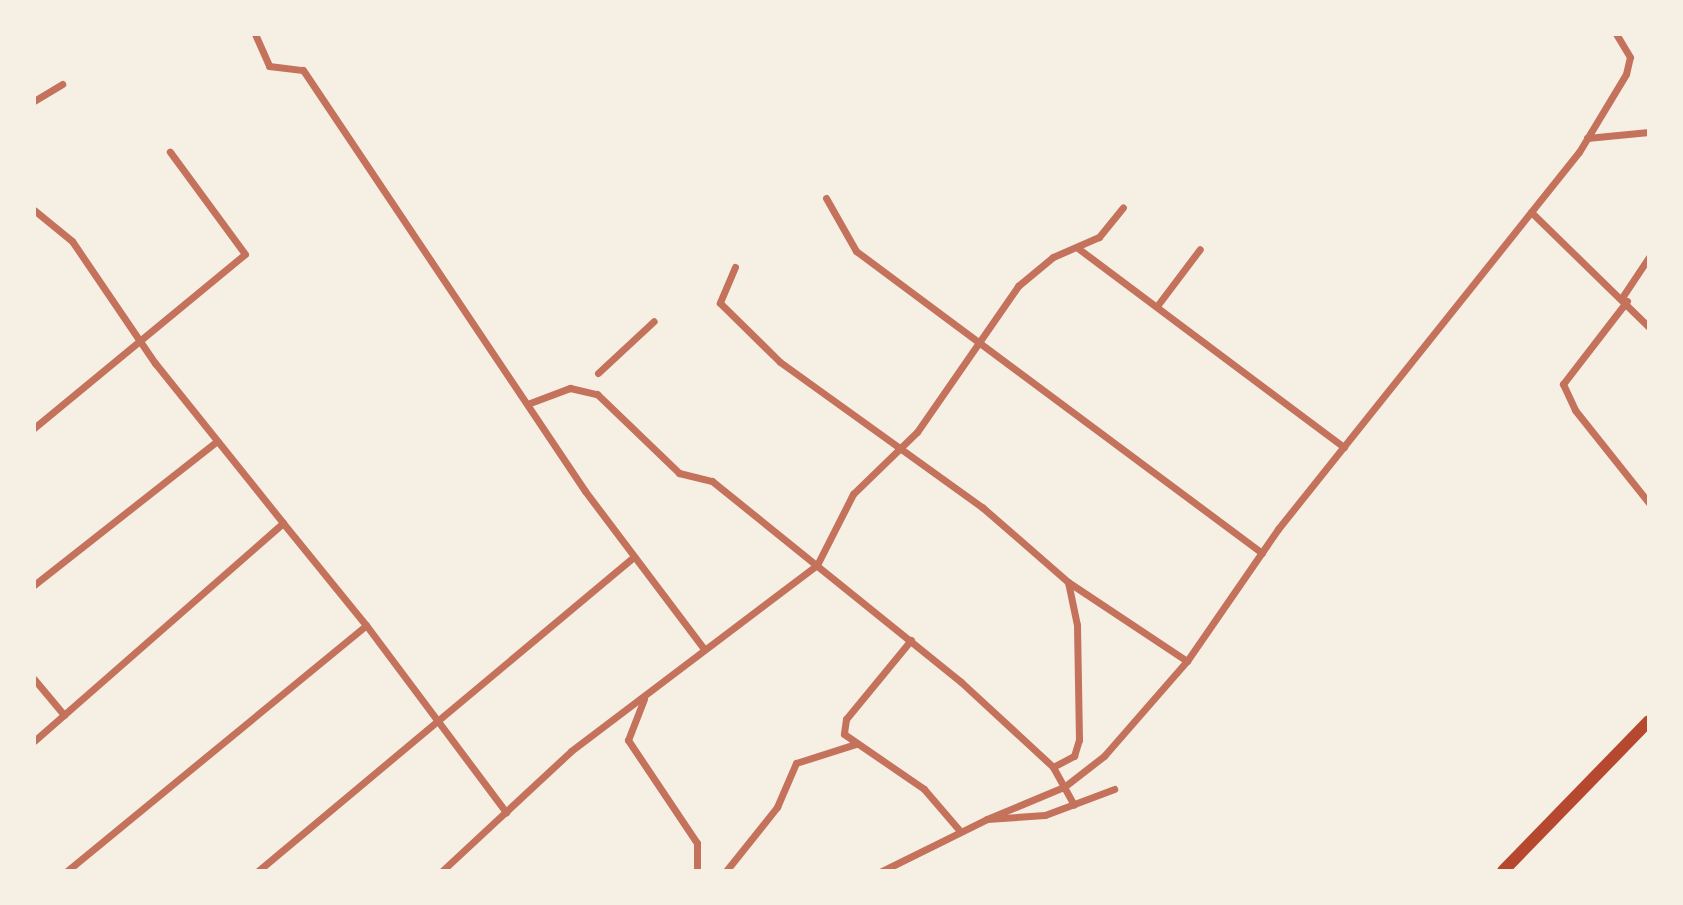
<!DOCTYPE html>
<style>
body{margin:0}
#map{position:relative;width:1683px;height:905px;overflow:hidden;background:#f6efe4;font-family:"Noto Sans",sans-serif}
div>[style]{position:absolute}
.minor>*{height:7px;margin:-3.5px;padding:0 3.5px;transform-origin:3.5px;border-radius:3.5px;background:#c5725c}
.trunk>*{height:12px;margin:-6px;padding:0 6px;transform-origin:6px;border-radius:6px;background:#b5482f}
span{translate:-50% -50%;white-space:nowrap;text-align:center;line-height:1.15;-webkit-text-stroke:8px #f6efe4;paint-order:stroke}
.frame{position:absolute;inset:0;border:36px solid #f6efe4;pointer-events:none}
</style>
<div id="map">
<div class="minor">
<i style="left:255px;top:34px;width:35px;rotate:66deg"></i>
<i style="left:269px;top:66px;width:34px;rotate:7deg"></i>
<i style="left:303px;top:70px;width:507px;rotate:56.18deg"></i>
<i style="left:585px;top:491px;width:198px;rotate:53deg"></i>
<i style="left:34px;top:101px;width:33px;rotate:-31deg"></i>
<i style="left:1587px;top:138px;width:62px;rotate:-5.5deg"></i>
<i style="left:826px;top:198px;width:61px;rotate:60.5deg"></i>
<i style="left:856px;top:251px;width:506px;rotate:36.64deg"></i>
<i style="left:34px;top:210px;width:49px;rotate:39.2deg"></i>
<i style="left:72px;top:241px;width:148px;rotate:55.8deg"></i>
<i style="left:155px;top:363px;width:205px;rotate:51.3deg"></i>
<i style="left:283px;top:523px;width:331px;rotate:138.8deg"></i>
<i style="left:1531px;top:212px;width:165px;rotate:44.3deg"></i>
<i style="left:1079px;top:249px;width:331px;rotate:36.8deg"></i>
<i style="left:735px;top:267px;width:39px;rotate:113deg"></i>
<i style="left:720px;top:303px;width:84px;rotate:44.5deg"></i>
<i style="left:780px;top:362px;width:249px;rotate:35.7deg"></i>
<i style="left:982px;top:507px;width:114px;rotate:41.1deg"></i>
<i style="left:1068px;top:582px;width:143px;rotate:33.6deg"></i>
<i style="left:1623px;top:296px;width:47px;rotate:-56.3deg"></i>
<i style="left:1627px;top:301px;width:105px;rotate:127.6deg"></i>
<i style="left:1563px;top:384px;width:29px;rotate:65deg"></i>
<i style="left:1575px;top:410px;width:119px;rotate:51.5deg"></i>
<i style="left:1157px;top:306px;width:71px;rotate:-53deg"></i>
<i style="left:598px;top:373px;width:76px;rotate:-42.9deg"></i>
<i style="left:530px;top:403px;width:43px;rotate:-20.6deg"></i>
<i style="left:570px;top:388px;width:28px;rotate:13deg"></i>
<i style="left:597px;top:394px;width:114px;rotate:43.9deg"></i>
<i style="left:679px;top:473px;width:34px;rotate:14deg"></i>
<i style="left:712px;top:481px;width:320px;rotate:38.9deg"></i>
<i style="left:961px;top:682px;width:125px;rotate:42.7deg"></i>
<i style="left:1053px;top:767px;width:43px;rotate:61.1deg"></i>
<i style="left:34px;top:428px;width:273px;rotate:-39.5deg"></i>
<i style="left:245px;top:254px;width:127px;rotate:-126.3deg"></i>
<i style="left:283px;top:523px;width:132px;rotate:50.9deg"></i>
<i style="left:34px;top:585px;width:233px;rotate:-38.2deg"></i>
<i style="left:911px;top:640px;width:102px;rotate:129.4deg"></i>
<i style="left:846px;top:719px;width:15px;rotate:98deg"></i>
<i style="left:844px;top:734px;width:97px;rotate:34.5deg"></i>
<i style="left:924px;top:789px;width:55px;rotate:49.4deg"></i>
<i style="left:34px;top:679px;width:47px;rotate:50.2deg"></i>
<i style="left:644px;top:699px;width:44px;rotate:111.3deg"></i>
<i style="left:628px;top:740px;width:124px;rotate:56.2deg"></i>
<i style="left:697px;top:843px;width:28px;rotate:90deg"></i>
<i style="left:1053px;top:767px;width:24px;rotate:-28deg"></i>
<i style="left:1074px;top:756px;width:17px;rotate:-73deg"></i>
<i style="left:1079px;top:740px;width:115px;rotate:-91deg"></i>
<i style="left:1077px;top:625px;width:44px;rotate:-101.8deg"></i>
<i style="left:987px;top:819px;width:83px;rotate:-22.6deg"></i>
<i style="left:1064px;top:787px;width:51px;rotate:-37.8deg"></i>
<i style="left:1104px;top:756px;width:126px;rotate:-48.9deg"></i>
<i style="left:1187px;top:661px;width:160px;rotate:-55.4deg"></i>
<i style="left:1278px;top:529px;width:482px;rotate:-51.4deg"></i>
<i style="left:1579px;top:152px;width:91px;rotate:-58.9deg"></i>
<i style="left:1626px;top:74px;width:17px;rotate:-77deg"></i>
<i style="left:1630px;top:57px;width:27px;rotate:-121deg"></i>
<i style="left:67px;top:871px;width:387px;rotate:-39.4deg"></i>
<i style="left:366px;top:625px;width:234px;rotate:53.2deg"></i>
<i style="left:258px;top:871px;width:488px;rotate:-39.9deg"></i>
<i style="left:442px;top:871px;width:176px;rotate:-42.9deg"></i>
<i style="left:571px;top:751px;width:308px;rotate:-37.1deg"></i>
<i style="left:817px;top:565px;width:80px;rotate:-63.1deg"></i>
<i style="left:853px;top:494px;width:89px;rotate:-44.1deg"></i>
<i style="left:917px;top:432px;width:178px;rotate:-55.3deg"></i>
<i style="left:1018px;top:286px;width:45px;rotate:-39.6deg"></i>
<i style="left:1053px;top:257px;width:50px;rotate:-23.5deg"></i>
<i style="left:1099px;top:237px;width:38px;rotate:-51deg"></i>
<i style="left:726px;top:871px;width:82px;rotate:-51.4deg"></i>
<i style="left:777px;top:807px;width:48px;rotate:-66.6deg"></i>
<i style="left:796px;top:763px;width:63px;rotate:-17.6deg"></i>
<i style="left:882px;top:871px;width:117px;rotate:-26.3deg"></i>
<i style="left:987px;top:819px;width:58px;rotate:-3.9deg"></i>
<i style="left:1045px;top:815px;width:74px;rotate:-20.6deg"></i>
</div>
<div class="trunk">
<i style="left:1503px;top:871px;width:209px;rotate:-45.8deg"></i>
</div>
<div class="frame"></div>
</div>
